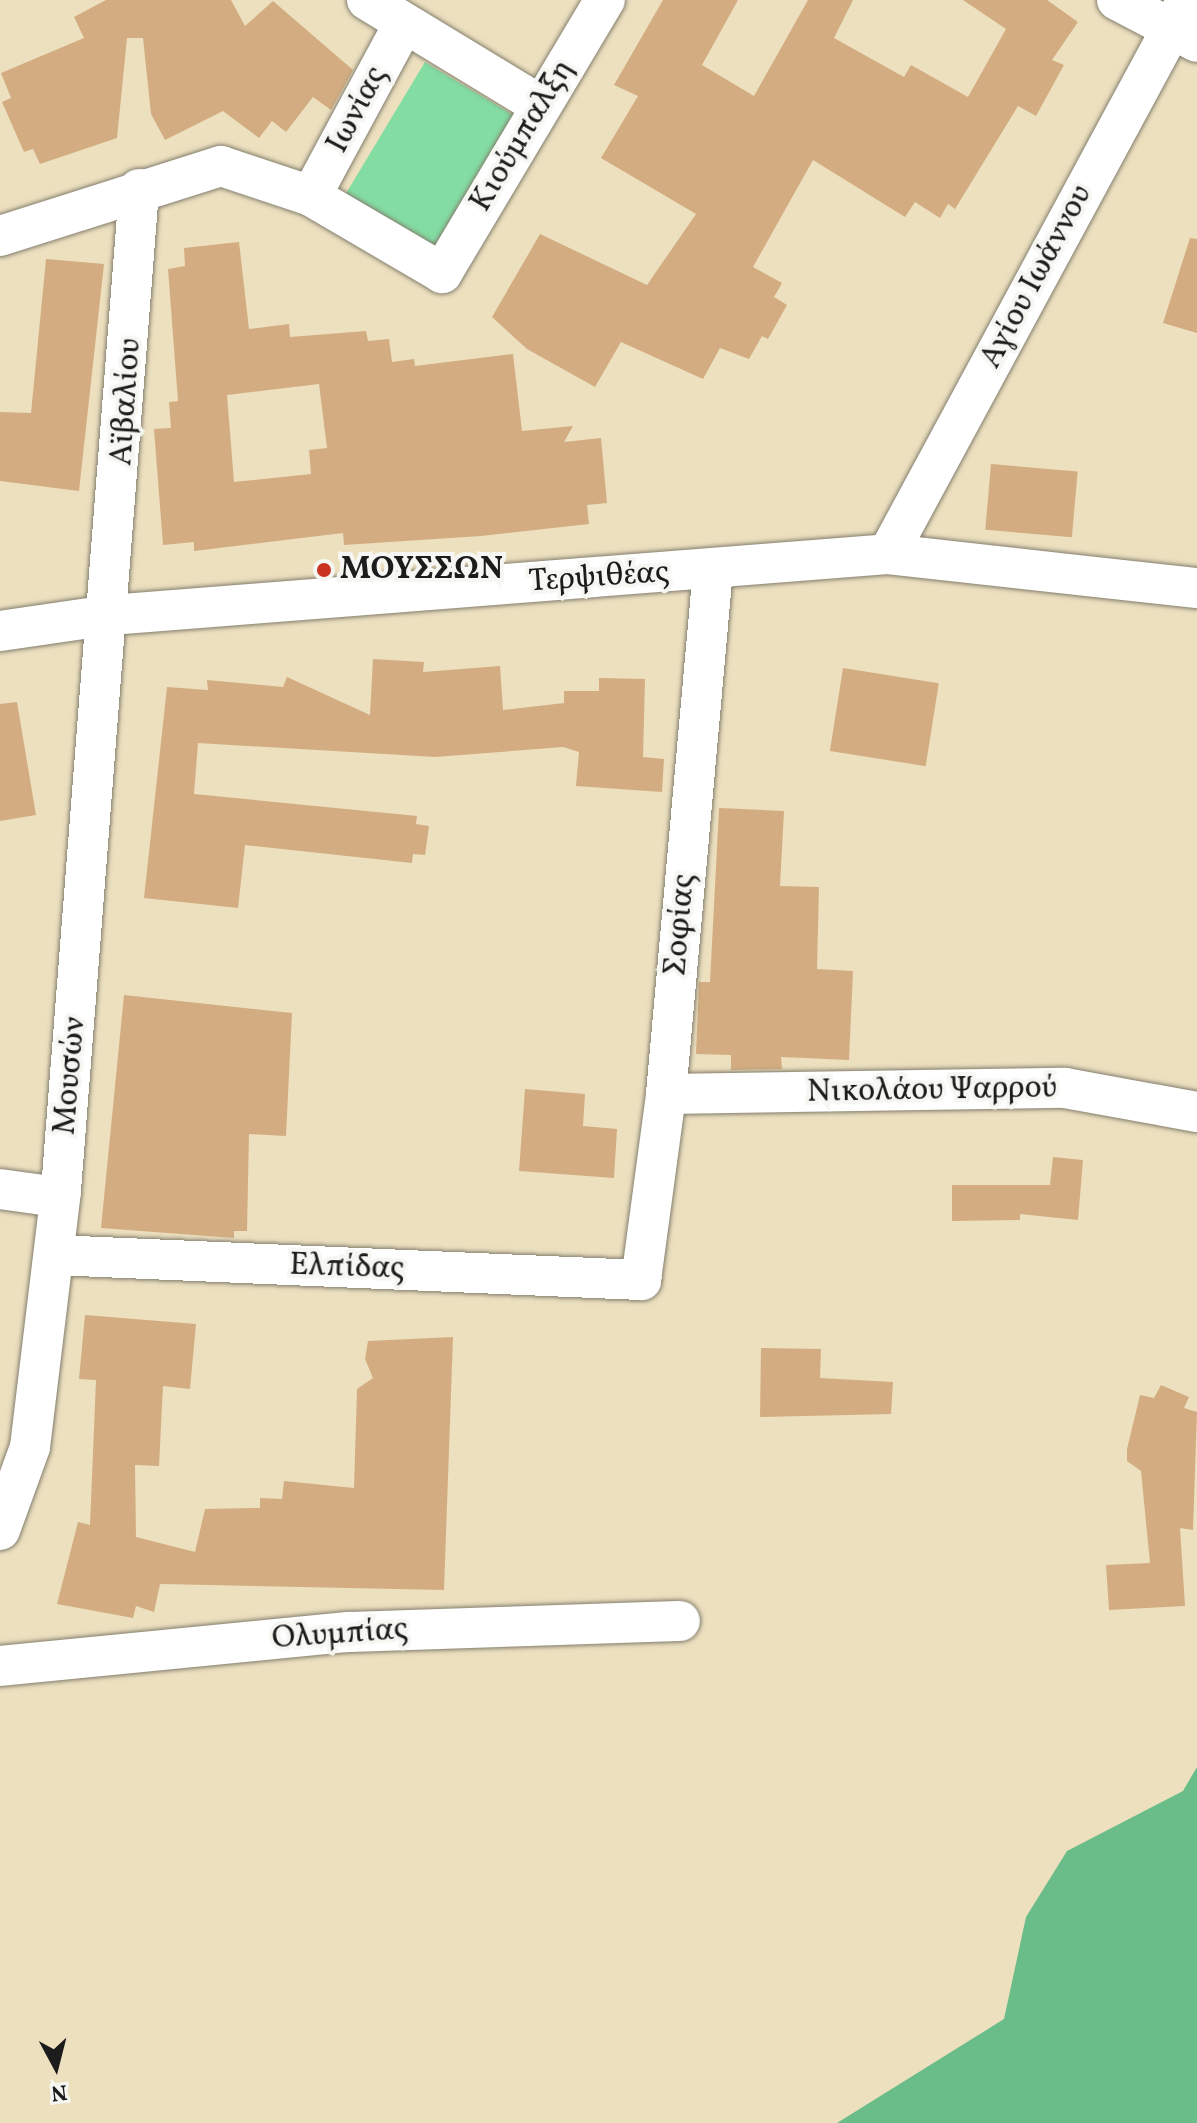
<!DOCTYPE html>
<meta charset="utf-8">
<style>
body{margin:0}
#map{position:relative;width:1197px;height:2123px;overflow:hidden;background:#ece0bf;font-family:Vollkorn,serif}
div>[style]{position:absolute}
.green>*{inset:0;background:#83dda3;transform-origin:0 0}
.forest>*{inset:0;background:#6abc89}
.building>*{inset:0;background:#d3ad81;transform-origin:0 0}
.roads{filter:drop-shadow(0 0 2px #847e6e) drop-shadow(0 0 2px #847e6e)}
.minor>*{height:40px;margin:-20px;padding:0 20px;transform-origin:20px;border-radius:20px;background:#fff}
.dots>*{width:22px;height:22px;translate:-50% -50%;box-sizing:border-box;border:4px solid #f6f6f2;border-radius:50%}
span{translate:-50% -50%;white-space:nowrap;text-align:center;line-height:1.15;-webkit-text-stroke:8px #f6f6f2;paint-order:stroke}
.street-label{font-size:32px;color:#1c1c1c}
.poi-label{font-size:32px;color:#1c1c1c;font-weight:700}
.left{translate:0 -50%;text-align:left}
.north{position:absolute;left:16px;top:2027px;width:80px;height:80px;-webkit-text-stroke:6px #f6f6f2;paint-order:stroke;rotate:173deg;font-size:22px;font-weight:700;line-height:32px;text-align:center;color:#1c1c1c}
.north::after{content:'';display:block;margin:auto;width:28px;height:36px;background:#1c1c1c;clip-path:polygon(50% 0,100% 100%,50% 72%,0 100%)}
</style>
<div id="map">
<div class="green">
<i style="left:425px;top:62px;width:103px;height:154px;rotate:31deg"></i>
</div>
<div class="forest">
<i style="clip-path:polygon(1197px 1767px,1197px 2123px,837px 2123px,1004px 2019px,1026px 1917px,1067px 1851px,1183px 1791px)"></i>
</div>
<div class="building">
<i style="clip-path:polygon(106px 0,231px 0,245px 26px,273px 1px,353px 70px,331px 110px,313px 97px,286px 132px,272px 121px,259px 138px,223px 111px,165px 140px,151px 114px,143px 38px,127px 38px,117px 138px,40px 164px,33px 149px,24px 152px,2px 102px,11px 98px,1px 73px,84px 38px,74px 17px)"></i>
<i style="clip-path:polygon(663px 0,738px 0,702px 65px,754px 96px,808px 0,853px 0,834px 38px,904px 77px,911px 65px,968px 97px,1006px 29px,963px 0,1047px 0,1078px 22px,1052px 60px,1064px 65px,1036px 116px,1018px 106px,955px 209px,948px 204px,940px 218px,915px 202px,905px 217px,813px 160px,753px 267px,782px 283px,774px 297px,787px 305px,768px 339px,762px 336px,749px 359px,720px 348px,703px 379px,621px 342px,595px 387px,527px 349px,492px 317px,540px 234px,647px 285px,696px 214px,601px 158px,638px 96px,614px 85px)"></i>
<i style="clip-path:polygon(1190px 238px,1197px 239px,1197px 333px,1163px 323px)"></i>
<i style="clip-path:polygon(evenodd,239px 242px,249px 329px,289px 324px,290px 337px,366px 331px,368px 341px,389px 339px,392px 362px,414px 359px,415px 366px,513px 354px,522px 431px,573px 426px,564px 442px,601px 438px,607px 503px,587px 505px,589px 524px,481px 536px,344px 545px,343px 533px,194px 551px,194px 542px,163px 545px,154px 429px,171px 428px,169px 402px,178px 401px,168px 269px,185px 266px,184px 248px,239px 242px,319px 384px,327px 448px,309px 450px,311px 474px,234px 482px,227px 395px,319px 384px)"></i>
<i style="clip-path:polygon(46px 259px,104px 264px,79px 491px,0 481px,0 412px,31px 413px)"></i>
<i style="left:991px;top:464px;width:87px;height:66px;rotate:5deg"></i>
<i style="clip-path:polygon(373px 659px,424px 662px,423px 672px,500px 666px,503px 710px,564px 703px,564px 691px,599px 691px,599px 678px,645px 679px,643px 757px,664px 759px,662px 792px,576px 786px,579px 752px,563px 747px,435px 757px,198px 743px,194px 794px,417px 816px,416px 824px,429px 826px,425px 855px,413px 854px,412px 863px,245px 845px,238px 908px,144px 898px,167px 687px,208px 690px,207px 680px,283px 687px,287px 677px,370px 715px)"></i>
<i style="left:843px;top:668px;width:97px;height:84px;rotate:9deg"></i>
<i style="clip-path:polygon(17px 702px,36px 815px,0 821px,0 704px)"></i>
<i style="clip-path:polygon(719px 808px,784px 811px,780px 886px,819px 887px,817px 969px,853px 971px,849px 1060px,781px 1057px,782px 1069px,731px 1070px,731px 1055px,696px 1054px,699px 982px,710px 982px)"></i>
<i style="clip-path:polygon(124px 995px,292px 1013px,286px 1136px,249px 1134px,247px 1231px,234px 1231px,234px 1238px,101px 1228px)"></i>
<i style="clip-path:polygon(525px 1089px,585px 1094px,583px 1126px,617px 1129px,614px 1178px,519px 1171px)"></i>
<i style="clip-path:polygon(1053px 1157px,1083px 1160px,1078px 1220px,1020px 1214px,1020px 1220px,952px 1221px,952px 1185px,1050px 1185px)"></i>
<i style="clip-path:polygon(85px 1315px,196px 1324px,190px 1389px,163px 1386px,159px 1466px,135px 1465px,136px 1537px,195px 1552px,205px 1509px,260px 1508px,260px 1498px,282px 1499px,284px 1481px,354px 1488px,357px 1389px,373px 1378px,365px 1359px,368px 1341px,453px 1337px,444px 1590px,160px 1584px,154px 1612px,136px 1606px,133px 1618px,57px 1604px,78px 1522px,90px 1525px,96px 1380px,79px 1379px)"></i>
<i style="clip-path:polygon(761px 1348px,821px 1349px,820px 1378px,893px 1382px,891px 1414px,760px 1417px)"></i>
<i style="clip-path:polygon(1161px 1385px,1189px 1397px,1184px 1408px,1197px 1412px,1193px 1530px,1180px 1528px,1185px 1606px,1109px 1610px,1106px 1565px,1150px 1563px,1141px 1471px,1127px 1461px,1127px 1449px,1140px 1395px,1154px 1398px)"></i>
</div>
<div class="roads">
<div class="minor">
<i style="left:367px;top:0;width:202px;rotate:31.3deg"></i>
<i style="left:1117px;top:0;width:90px;rotate:27.7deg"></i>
<i style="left:311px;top:196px;width:196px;rotate:-61.7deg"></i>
<i style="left:0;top:236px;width:232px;rotate:-17.6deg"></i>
<i style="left:221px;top:166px;width:95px;rotate:18.4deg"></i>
<i style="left:311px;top:196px;width:152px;rotate:30.4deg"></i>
<i style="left:442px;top:273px;width:318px;rotate:-59.2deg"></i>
<i style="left:888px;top:554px;width:630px;rotate:-61.64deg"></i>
<i style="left:0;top:631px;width:111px;rotate:-8.3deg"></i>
<i style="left:110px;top:615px;width:780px;rotate:-4.48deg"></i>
<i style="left:888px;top:554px;width:311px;rotate:6.3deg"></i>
<i style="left:666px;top:1094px;width:399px;rotate:-0.9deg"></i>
<i style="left:1065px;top:1088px;width:134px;rotate:10.3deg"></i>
<i style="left:0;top:1189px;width:59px;rotate:7.9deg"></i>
<i style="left:54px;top:1255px;width:588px;rotate:2.44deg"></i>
<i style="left:641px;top:1280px;width:188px;rotate:-82.3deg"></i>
<i style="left:666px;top:1094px;width:527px;rotate:-84.88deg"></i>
<i style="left:0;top:1530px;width:88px;rotate:-70.1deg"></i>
<i style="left:30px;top:1447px;width:259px;rotate:-83.1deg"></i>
<i style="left:61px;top:1190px;width:1004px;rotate:-85.54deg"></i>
<i style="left:0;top:1666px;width:350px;rotate:-5.6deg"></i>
<i style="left:348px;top:1632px;width:332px;rotate:-1.9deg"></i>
</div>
</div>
<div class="dots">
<i style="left:324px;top:570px;background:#c8321e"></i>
</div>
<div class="street-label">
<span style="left:358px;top:110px;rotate:-62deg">Ιωνίας</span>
<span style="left:523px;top:136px;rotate:-59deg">Κιούμπαλξη</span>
<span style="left:1037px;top:277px;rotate:-62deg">Αγίου Ιωάννου</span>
<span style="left:127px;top:402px;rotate:-86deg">Αϊβαλίου</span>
<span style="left:599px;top:578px;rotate:-4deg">Τερψιθέας</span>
<span style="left:681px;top:925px;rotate:-85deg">Σοφίας</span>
<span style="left:71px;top:1076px;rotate:-85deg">Μουσών</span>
<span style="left:932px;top:1091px;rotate:-1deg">Νικολάου Ψαρρού</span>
<span style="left:347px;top:1268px;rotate:2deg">Ελπίδας</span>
<span style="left:340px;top:1635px;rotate:-4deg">Ολυμπίας</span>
</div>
<div class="poi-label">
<span class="left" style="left:340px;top:570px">ΜΟΥΣΣΩΝ</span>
</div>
<div class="north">N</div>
</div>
